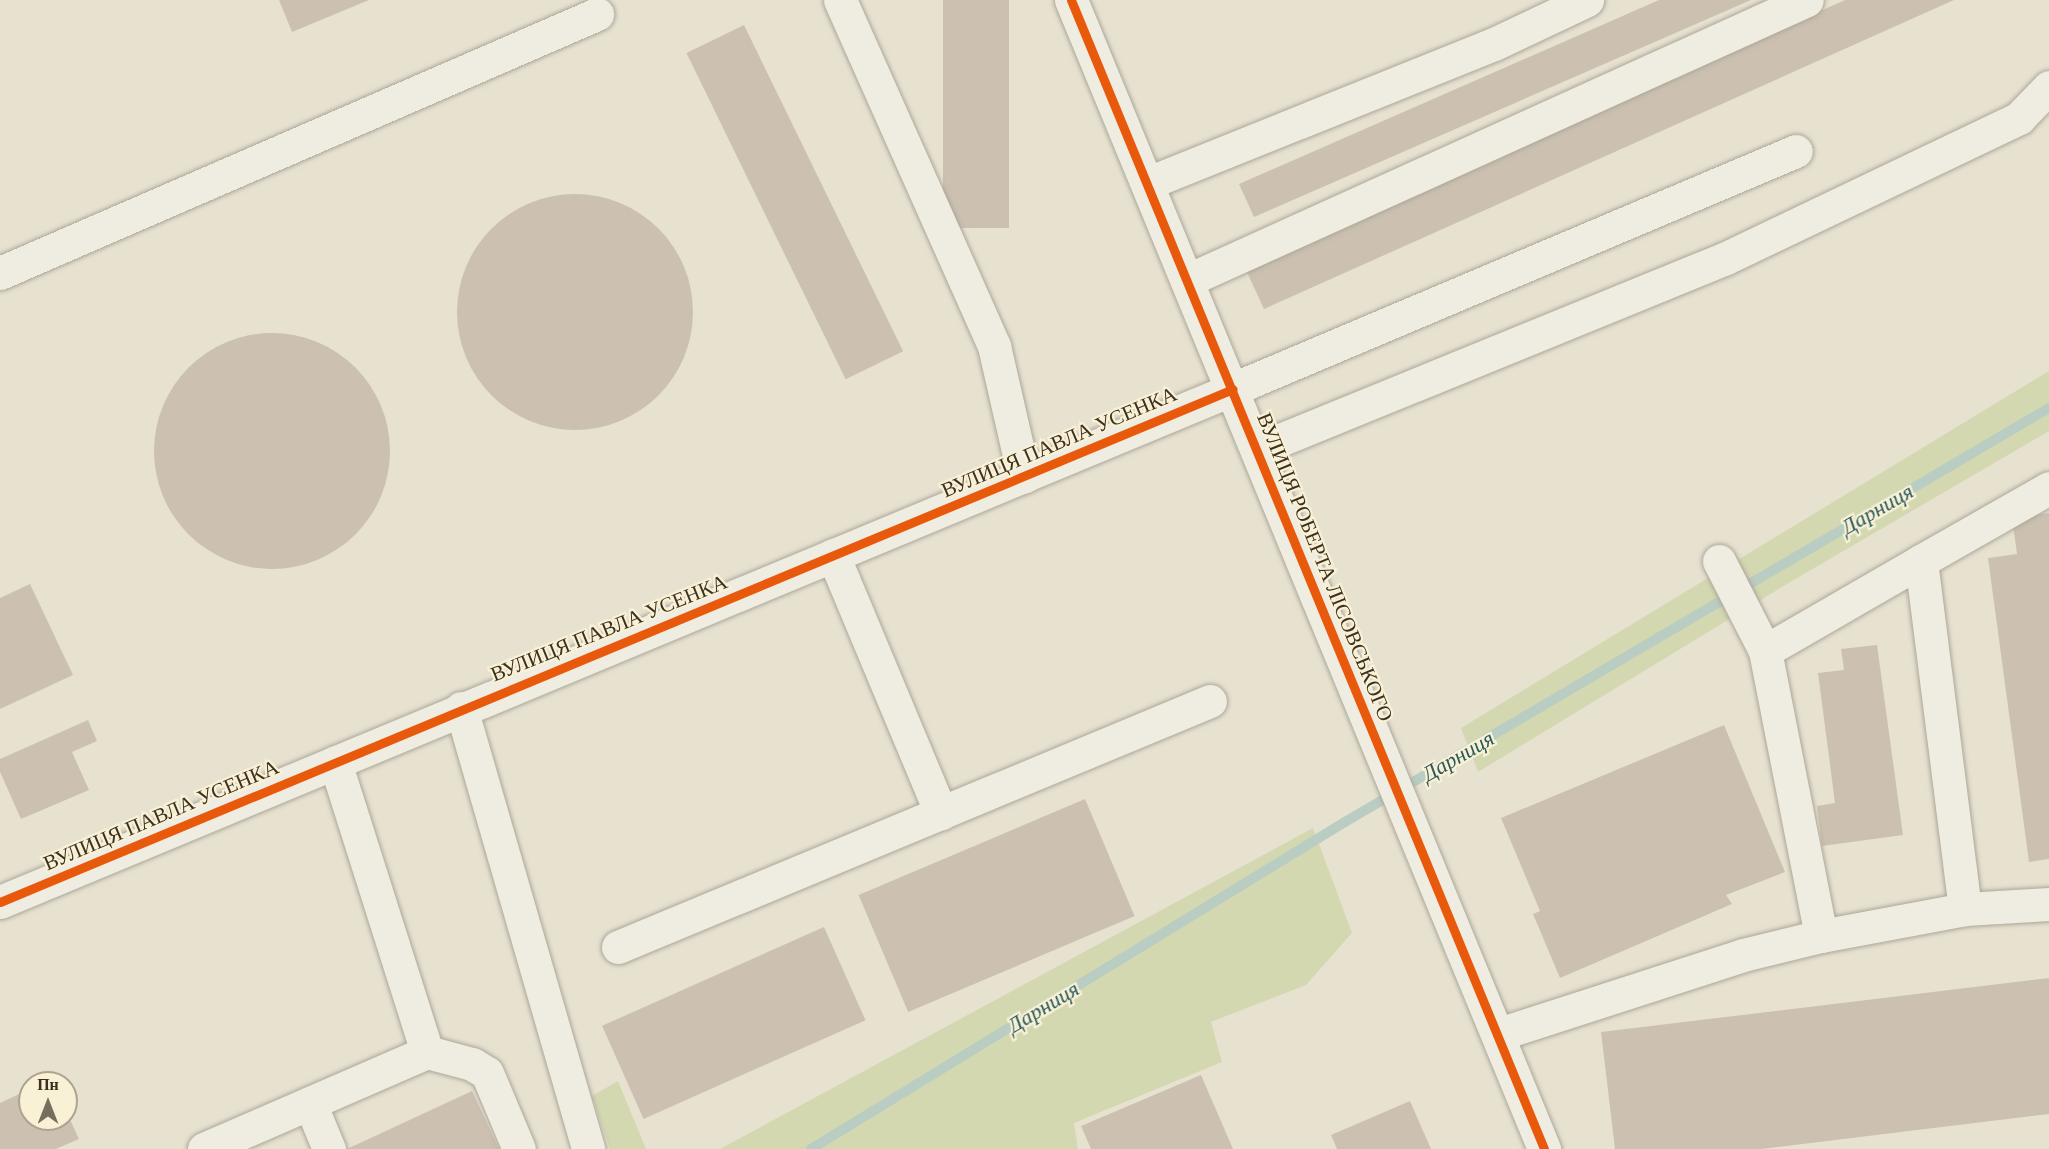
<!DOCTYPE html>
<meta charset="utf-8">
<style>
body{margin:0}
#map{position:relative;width:2049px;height:1149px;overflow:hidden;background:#e7e2d0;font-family:Georgia,serif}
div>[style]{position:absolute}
.green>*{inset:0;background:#d4d8b1}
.stream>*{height:10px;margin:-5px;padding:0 5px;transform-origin:5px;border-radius:5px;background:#bacdc3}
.building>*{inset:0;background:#ccc1b0;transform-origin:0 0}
.round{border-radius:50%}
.roads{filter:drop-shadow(0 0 2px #aca798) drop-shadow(0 0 2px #aca798)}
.minor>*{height:33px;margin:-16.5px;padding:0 16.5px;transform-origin:16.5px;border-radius:16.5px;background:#efece2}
.cycleway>*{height:9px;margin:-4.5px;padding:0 4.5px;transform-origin:4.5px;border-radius:4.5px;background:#e8590c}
span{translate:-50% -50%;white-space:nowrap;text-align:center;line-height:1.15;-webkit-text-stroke:4.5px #f8f1d6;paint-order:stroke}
.street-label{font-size:21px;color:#3d301f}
.water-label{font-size:22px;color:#2d5b5d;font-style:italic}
.north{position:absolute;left:18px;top:1071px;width:60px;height:60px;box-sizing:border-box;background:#f8f1d6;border:2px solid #ada48d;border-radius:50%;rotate:0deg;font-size:16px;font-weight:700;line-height:24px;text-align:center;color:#3d301f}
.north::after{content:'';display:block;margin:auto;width:21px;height:27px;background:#786e5d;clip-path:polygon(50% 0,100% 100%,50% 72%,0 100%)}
</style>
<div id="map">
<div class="green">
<i style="clip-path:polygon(2049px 371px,2049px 431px,1792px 581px,1478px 772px,1461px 728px)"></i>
<i style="clip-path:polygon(1313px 828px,1352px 933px,1306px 985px,1211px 1022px,1222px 1062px,1074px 1123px,1078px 1149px,720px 1149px)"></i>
<i style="clip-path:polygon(618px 1081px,646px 1149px,610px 1149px,592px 1096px)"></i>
</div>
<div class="stream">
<i style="left:811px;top:1149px;width:626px;rotate:-31.48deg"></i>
<i style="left:1345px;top:822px;width:817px;rotate:-30.46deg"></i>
</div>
<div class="building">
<i style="clip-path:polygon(279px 0,369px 0,292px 32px)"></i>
<i style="left:943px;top:0;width:66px;height:228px"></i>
<i style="clip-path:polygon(1659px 0,1751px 0,1254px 217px,1239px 184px)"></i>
<i style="clip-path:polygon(1845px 0,1954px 0,1264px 309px,1245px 268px)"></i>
<i style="left:744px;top:25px;width:363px;height:64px;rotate:64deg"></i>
<i class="round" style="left:457px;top:194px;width:236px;height:236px"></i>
<i class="round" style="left:154px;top:333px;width:236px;height:236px"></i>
<i style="clip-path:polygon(2049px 513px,2049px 859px,2029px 862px,1988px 558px,2017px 554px,2012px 518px)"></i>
<i style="clip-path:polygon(30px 584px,73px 675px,0 709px,0 598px)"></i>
<i style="clip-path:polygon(1877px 645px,1903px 835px,1822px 846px,1817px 806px,1835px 803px,1818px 673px,1844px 670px,1841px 649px)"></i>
<i style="clip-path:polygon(88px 720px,97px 741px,72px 752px,89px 790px,21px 819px,0 772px,0 759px)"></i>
<i style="clip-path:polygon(1724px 725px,1785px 872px,1726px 895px,1732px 904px,1560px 978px,1533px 914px,1540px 911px,1501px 818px)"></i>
<i style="left:1085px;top:799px;width:127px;height:246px;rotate:67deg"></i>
<i style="left:824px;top:927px;width:102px;height:243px;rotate:66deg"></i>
<i style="clip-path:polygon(2049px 978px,2049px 1114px,1761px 1149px,1615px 1149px,1601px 1032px)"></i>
<i style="clip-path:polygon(1201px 1075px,1233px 1149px,1091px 1149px,1081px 1126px)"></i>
<i style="clip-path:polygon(30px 1089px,30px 1119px,66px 1119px,66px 1111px,79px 1139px,56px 1149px,0 1149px,0 1103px)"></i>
<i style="clip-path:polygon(472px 1091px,499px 1149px,347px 1149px)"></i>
<i style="clip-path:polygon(1410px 1101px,1431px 1149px,1337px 1149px,1331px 1135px)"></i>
</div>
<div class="roads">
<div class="minor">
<i style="left:840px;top:0;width:379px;rotate:66deg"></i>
<i style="left:994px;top:346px;width:134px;rotate:77.1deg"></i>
<i style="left:1071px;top:0;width:1243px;rotate:67.62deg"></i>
<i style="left:1148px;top:183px;width:373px;rotate:-21.9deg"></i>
<i style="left:1494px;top:44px;width:103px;rotate:-25.3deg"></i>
<i style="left:0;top:273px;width:651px;rotate:-23.45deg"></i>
<i style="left:1188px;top:280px;width:679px;rotate:-24.34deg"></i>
<i style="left:1258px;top:449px;width:505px;rotate:-22.2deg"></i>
<i style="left:1726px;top:258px;width:325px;rotate:-25.5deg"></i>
<i style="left:2019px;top:118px;width:43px;rotate:-45.9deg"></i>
<i style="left:833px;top:555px;width:280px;rotate:67.3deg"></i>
<i style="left:1719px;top:561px;width:101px;rotate:62.9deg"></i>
<i style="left:1921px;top:561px;width:147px;rotate:-29.7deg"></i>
<i style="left:461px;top:708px;width:459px;rotate:73.9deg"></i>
<i style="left:0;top:902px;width:1335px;rotate:-22.59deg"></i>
<i style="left:1233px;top:389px;width:611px;rotate:-22.92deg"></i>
<i style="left:1821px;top:936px;width:290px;rotate:-101.1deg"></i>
<i style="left:1765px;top:651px;width:180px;rotate:-30deg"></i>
<i style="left:1921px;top:561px;width:351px;rotate:82.8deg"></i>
<i style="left:618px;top:947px;width:641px;rotate:-22.56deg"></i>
<i style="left:1499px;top:1034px;width:256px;rotate:-17.9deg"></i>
<i style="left:1743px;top:955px;width:80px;rotate:-13.7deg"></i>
<i style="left:1821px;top:936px;width:147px;rotate:-10.6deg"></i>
<i style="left:1965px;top:909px;width:84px;rotate:-3.4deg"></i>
<i style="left:427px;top:1052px;width:47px;rotate:14.9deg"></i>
<i style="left:472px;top:1064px;width:17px;rotate:31deg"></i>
<i style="left:487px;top:1073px;width:82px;rotate:67.2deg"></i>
<i style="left:310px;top:1103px;width:50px;rotate:67.6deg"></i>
<i style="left:204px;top:1149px;width:243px;rotate:-23.5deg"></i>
<i style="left:427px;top:1052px;width:304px;rotate:-107.6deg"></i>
</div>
</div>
<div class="cycleway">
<i style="left:1071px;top:0;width:1243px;rotate:67.62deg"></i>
<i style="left:0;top:902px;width:1335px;rotate:-22.59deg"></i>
</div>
<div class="street-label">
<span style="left:1059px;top:442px;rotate:-23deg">ВУЛИЦЯ ПАВЛА УСЕНКА</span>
<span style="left:1325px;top:567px;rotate:68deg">ВУЛИЦЯ РОБЕРТА ЛІСОВСЬКОГО</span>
<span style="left:609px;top:628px;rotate:-22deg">ВУЛИЦЯ ПАВЛА УСЕНКА</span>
<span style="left:161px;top:815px;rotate:-23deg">ВУЛИЦЯ ПАВЛА УСЕНКА</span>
</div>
<div class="water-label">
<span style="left:1877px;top:509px;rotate:-30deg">Дарниця</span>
<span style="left:1458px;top:756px;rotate:-30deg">Дарниця</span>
<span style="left:1043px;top:1007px;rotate:-31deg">Дарниця</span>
</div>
<div class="north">Пн</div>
</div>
